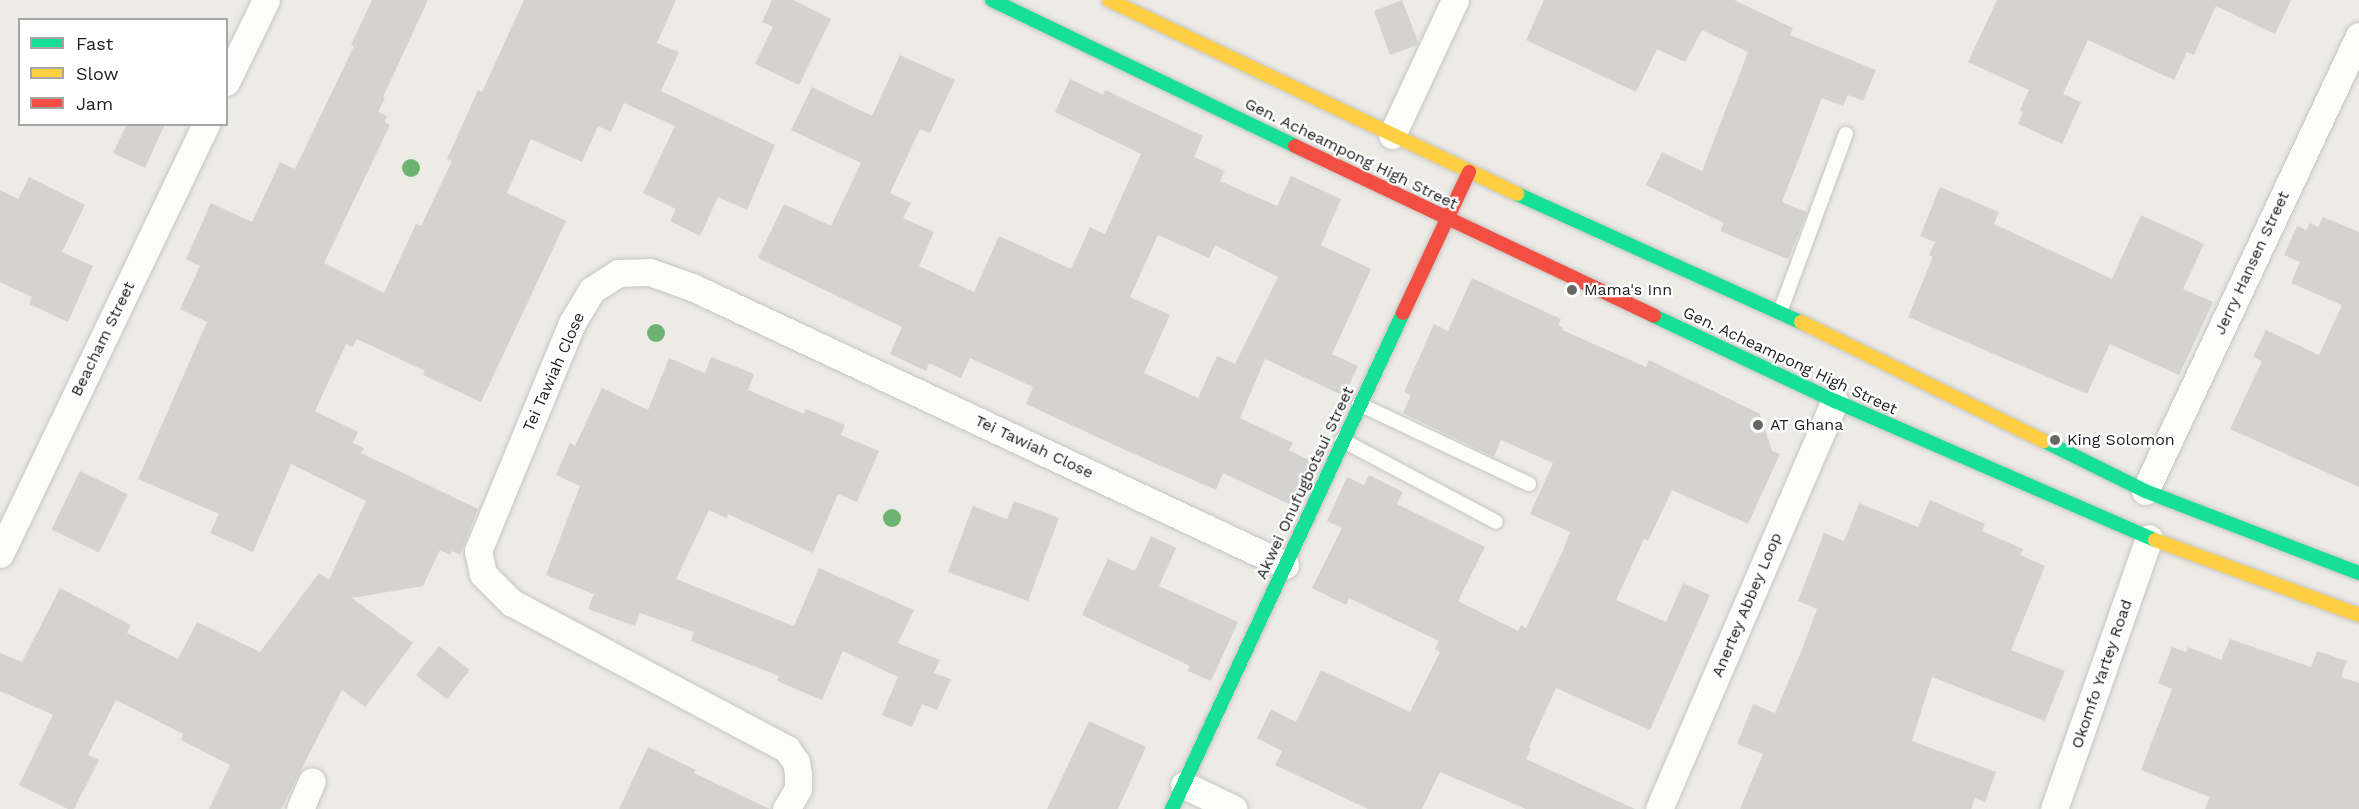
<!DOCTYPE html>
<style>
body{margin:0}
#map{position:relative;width:2359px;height:809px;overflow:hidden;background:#edebe6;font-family:"Work Sans",sans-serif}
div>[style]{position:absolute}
.building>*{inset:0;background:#d5d3cf;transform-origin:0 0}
.roads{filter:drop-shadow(0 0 2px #c5c4c2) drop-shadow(0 0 2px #c5c4c2)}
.lane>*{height:14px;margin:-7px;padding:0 7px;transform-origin:7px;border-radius:7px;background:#fcfcfb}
.street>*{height:27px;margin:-13.5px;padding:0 13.5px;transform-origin:13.5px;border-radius:13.5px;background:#fcfcfb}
.fast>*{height:14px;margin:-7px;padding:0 7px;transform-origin:7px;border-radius:7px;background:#16e098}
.slow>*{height:14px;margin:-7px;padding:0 7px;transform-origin:7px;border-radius:7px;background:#ffcf43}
.jam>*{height:14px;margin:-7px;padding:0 7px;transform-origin:7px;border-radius:7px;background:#f24e42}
.trees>*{width:18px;height:18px;margin:-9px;border-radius:50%;background:#6db271}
.dots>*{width:16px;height:16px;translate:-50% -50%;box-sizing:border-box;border:3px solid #fff;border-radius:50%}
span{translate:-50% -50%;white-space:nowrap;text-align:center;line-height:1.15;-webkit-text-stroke:4.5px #fff;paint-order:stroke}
.street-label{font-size:16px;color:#1e1e1e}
.poi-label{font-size:16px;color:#1e1e1e}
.left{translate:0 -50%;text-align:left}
.legend{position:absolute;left:18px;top:18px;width:210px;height:108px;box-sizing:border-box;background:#fff;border:2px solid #a5a5a5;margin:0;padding:8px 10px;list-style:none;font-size:18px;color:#1e1e1e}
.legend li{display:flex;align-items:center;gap:12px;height:30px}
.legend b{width:30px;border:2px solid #a5a5a5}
</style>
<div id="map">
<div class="building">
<i style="clip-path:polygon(372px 0,428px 0,383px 97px,385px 98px,378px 112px,387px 116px,385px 122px,390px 125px,324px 263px,384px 293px,416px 224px,421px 226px,452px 161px,447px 159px,478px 90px,482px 92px,524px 0,676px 0,657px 43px,679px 52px,661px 91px,775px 145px,747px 210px,718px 197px,700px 236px,670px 221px,676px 209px,643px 193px,675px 126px,624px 103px,611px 132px,598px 126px,582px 162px,531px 139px,507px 193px,566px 221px,481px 402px,423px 375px,425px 371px,357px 339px,353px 347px,346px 344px,315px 411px,358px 432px,353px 443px,364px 448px,361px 453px,478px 509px,460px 555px,452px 551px,450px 555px,440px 550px,423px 586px,352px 598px,413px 643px,365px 707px,342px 690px,281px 809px,209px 809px,230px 765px,181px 740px,183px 734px,116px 700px,88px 755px,99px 760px,74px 809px,68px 809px,19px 785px,53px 715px,0 691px,0 653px,22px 662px,60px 588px,131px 625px,127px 633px,178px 659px,197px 622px,260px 652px,319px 573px,329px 580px,366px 501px,291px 464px,253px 552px,210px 533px,219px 514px,138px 479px,207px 322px,180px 309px,200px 266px,186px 259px,211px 203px,252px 222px,280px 162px,295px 169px,354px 46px,351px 45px)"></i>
<i style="clip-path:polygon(772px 0,793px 0,831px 19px,799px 85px,755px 64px,773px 27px,762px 22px)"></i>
<i style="clip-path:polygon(1402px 0,1418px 42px,1417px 45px,1390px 55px,1374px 11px)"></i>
<i style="clip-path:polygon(1544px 0,1734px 0,1793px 28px,1790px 35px,1876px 70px,1863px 101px,1848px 95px,1843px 106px,1822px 98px,1782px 202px,1807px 212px,1788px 259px,1720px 231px,1724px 223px,1646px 185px,1662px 152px,1702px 171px,1748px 52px,1702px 30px,1685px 62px,1657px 49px,1636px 92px,1526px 40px)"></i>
<i style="clip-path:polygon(1997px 0,2291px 0,2275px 34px,2216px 6px,2194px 55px,2187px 52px,2174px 80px,2088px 40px,2063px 94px,2081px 102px,2062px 144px,2018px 124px,2023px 112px,2020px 110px,2029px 90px,1968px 62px)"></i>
<i style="clip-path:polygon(evenodd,900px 55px,955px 80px,930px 133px,920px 129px,890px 193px,911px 203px,903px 218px,934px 232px,919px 266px,974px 292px,999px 236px,1071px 269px,1090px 227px,1105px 234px,1141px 154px,1055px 112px,1070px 79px,1103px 95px,1105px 90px,1203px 136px,1194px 157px,1225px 171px,1220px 181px,1277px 206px,1291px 176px,1341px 199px,1321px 245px,1371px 269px,1332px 354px,1358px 366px,1344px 396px,1265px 359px,1240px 418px,1293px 443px,1289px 450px,1313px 462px,1293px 506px,1223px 473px,1216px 490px,1125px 450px,1026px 404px,1033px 387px,970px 358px,961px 378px,929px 363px,926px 371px,890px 354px,902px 327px,758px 258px,784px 204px,831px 226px,861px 163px,791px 130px,812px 87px,872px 116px,900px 55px,1158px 235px,1209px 258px,1215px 245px,1278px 277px,1235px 364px,1217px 356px,1198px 398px,1144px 373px,1170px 315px,1130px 297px,1158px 235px)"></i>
<i style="clip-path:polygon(127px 124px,165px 124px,145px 168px,113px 153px)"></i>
<i style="clip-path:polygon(29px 177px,85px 205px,62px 252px,93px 266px,68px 322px,29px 304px,32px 297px,0 282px,0 190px,18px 199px)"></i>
<i style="clip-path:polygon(1940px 187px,1999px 212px,1994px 224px,2112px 279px,2141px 215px,2204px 244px,2183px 289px,2213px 302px,2179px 375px,2110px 344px,2087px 394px,1908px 317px,1933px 257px,1929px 255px,1935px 242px,1920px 236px)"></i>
<i style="clip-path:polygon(2323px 217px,2359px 232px,2359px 487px,2230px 429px,2262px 361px,2253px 357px,2266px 330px,2319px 355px,2342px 305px,2291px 283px,2300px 262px,2284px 255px,2297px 226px,2306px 230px,2310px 223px,2318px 227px)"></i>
<i style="clip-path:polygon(1472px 278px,1561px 319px,1558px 325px,1564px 328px,1562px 330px,1646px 367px,1649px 360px,1760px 414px,1772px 451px,1780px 454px,1748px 524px,1672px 490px,1648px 541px,1644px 539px,1616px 600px,1666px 622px,1683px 583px,1710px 595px,1650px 730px,1556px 688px,1529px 747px,1531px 748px,1526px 759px,1635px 809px,1526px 809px,1440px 772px,1422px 809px,1368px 809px,1275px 765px,1282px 751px,1257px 738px,1271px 709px,1296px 722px,1321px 670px,1410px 712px,1440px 652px,1435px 649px,1439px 641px,1349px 598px,1346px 605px,1312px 588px,1342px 528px,1327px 521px,1347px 477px,1364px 485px,1369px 475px,1403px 492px,1397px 504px,1485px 547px,1458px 601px,1518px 631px,1521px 625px,1526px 628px,1563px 551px,1570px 532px,1530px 514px,1553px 463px,1501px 440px,1494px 457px,1403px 413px,1411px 395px,1404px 392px,1434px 324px,1448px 331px)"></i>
<i style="clip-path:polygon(711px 357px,754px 374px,748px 390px,804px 414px,806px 409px,845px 425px,841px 435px,879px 451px,857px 502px,838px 494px,813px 553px,728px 514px,726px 518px,709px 510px,676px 579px,794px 626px,819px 568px,914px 610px,898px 643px,940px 660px,934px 673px,951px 679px,937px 710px,922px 704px,912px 727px,882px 715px,898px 677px,843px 651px,822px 700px,777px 681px,779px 676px,691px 641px,694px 632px,640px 613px,635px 626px,588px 609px,594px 594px,546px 575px,580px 486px,556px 475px,570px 443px,575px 446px,602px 388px,648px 410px,669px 358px,705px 373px)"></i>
<i style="left:80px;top:471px;width:53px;height:65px;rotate:26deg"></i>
<i style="clip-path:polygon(1930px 500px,1985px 524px,1982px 531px,2023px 549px,2020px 555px,2045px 566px,2011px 650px,2065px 671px,2045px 721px,1932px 677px,1912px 741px,1996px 772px,1985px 802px,1975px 798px,1971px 809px,1740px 809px,1763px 754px,1737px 744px,1753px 704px,1775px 713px,1803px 647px,1817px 609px,1798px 601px,1824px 533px,1844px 541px,1859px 503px,1918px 527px)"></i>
<i style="clip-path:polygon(1014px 501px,1059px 518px,1028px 601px,948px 572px,973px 506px,1007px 519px)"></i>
<i style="clip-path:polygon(1151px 536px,1176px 548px,1159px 586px,1238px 622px,1211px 681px,1188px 671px,1190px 666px,1082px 615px,1108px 559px,1135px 571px)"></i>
<i style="clip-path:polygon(2230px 639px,2311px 667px,2317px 651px,2347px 661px,2341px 677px,2359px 683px,2359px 809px,2205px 809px,2210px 797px,2141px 770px,2172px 689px,2158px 683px,2172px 647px,2186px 652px,2188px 647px,2221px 660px)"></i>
<i style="left:439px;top:646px;width:39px;height:37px;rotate:38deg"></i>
<i style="clip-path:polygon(1089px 721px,1146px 747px,1118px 809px,1047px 809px)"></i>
<i style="clip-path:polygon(648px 747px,696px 770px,694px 773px,770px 809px,619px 809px)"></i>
</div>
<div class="roads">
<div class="lane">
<i style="left:1780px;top:312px;width:190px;rotate:-69.7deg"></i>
<i style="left:1359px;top:404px;width:188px;rotate:25.2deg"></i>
<i style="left:1342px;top:440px;width:174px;rotate:28deg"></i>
</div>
<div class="street">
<i style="left:226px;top:82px;width:91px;rotate:-64deg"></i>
<i style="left:1392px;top:135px;width:149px;rotate:-65deg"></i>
<i style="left:2145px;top:491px;width:503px;rotate:-64.81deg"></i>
<i style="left:0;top:554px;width:477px;rotate:-64.4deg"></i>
<i style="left:1184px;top:785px;width:55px;rotate:25.6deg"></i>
<i style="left:300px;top:809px;width:30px;rotate:-67deg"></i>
<i style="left:786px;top:809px;width:23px;rotate:-59deg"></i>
<i style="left:798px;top:789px;width:15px;rotate:-90deg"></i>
<i style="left:798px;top:774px;width:12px;rotate:-99deg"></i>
<i style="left:796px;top:762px;width:16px;rotate:-125deg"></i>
<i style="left:787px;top:749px;width:311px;rotate:-152deg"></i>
<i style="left:512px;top:603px;width:41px;rotate:-135deg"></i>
<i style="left:483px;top:574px;width:24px;rotate:-102deg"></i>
<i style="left:478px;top:551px;width:247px;rotate:-67.6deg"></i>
<i style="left:572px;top:323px;width:39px;rotate:-59deg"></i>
<i style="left:592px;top:290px;width:31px;rotate:-33deg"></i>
<i style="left:618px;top:273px;width:32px;rotate:-2deg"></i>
<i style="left:650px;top:272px;width:45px;rotate:19.7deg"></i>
<i style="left:692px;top:287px;width:655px;rotate:25.12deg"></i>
<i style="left:1659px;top:809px;width:444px;rotate:-66.7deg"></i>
<i style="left:2054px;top:809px;width:287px;rotate:-70.7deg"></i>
</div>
<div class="fast">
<i style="left:992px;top:0;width:336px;rotate:25.7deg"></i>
<i style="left:1517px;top:194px;width:312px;rotate:24.3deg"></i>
<i style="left:1654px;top:316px;width:200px;rotate:25.2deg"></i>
<i style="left:1835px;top:401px;width:349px;rotate:23.5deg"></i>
<i style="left:2044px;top:441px;width:113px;rotate:26.3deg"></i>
<i style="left:2145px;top:491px;width:229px;rotate:21deg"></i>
<i style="left:1172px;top:809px;width:547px;rotate:-65.03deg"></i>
</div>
<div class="slow">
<i style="left:1109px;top:0;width:452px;rotate:25.4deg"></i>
<i style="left:1801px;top:322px;width:271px;rotate:26.1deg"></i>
<i style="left:2155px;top:540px;width:217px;rotate:20.2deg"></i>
</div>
<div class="jam">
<i style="left:1295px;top:146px;width:397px;rotate:25.3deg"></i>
<i style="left:1403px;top:313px;width:156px;rotate:-64.9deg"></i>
</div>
</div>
<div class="trees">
<i style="left:411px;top:168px"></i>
<i style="left:656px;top:333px"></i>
<i style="left:892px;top:518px"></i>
</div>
<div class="dots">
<i style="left:1572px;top:290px;background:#666664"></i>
<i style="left:1758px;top:425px;background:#666664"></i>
<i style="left:2055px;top:440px;background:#666664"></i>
</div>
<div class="street-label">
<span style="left:1351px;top:154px;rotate:26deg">Gen. Acheampong High Street</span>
<span style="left:2252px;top:263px;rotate:-65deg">Jerry Hansen Street</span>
<span style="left:103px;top:339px;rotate:-64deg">Beacham Street</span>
<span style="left:1790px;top:361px;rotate:25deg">Gen. Acheampong High Street</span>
<span style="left:554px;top:372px;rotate:-66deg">Tei Tawiah Close</span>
<span style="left:1034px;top:447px;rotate:25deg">Tei Tawiah Close</span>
<span style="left:1305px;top:483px;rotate:-65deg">Akwei Onufugbotsui Street</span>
<span style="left:1747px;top:605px;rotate:-67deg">Anertey Abbey Loop</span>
<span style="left:2102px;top:674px;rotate:-71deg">Okomfo Yartey Road</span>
</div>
<div class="poi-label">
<span class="left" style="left:1584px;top:290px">Mama's Inn</span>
<span class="left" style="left:1770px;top:425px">AT Ghana</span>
<span class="left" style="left:2067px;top:440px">King Solomon</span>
</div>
<ul class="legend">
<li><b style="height:8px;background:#16e098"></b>Fast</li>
<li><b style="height:8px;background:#ffcf43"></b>Slow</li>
<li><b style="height:8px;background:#f24e42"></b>Jam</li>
</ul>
</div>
